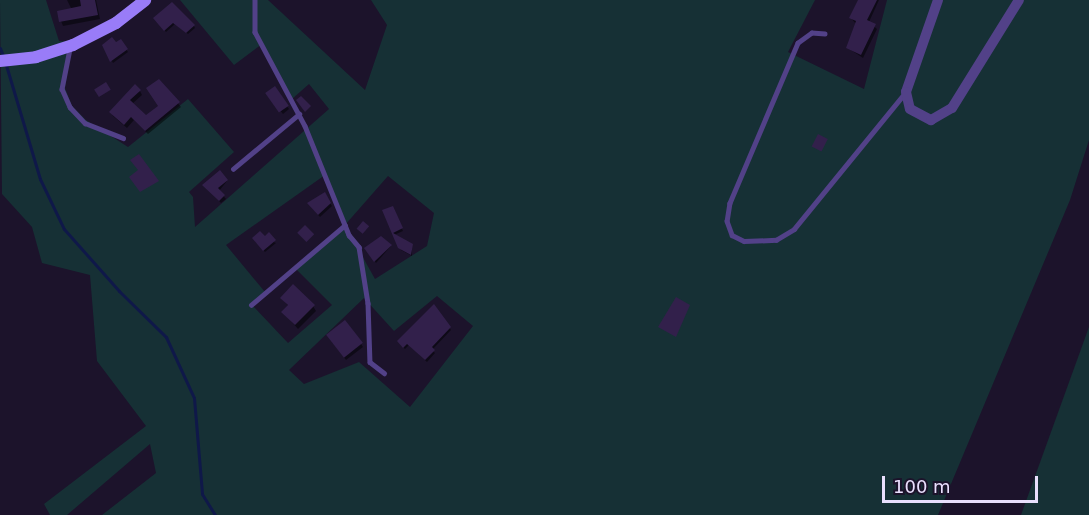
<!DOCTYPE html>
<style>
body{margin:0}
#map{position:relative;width:1089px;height:515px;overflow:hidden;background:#1c132b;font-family:"DejaVu Sans",sans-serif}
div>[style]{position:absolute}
.green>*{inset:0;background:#163035}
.shadow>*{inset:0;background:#0007}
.stream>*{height:3px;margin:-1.5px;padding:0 1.5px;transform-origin:1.5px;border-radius:1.5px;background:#0f1849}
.building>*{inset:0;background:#32204b;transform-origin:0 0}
.service>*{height:4.5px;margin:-2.25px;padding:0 2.25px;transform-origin:2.25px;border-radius:2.25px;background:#524188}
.tertiary>*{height:10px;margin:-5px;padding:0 5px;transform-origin:5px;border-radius:5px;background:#524188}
.secondary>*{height:12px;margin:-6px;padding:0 6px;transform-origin:6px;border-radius:6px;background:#997cf8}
span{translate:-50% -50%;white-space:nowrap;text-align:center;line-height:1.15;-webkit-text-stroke:6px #1c132b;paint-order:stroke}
.scale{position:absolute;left:882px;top:476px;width:156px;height:27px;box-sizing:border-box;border:3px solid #e9dffd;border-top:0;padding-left:8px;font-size:18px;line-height:21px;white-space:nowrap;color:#e9dffd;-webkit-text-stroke:4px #1c132b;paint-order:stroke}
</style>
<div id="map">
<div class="green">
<i style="clip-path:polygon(evenodd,0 0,46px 0,59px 41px,72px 42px,65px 88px,72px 106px,86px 120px,128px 147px,188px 99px,234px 152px,189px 192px,193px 197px,195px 227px,329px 109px,309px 84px,292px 99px,262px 44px,234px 65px,180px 0,268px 0,365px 90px,387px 25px,371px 0,815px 0,788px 52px,864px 89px,887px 0,1089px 0,1089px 140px,1070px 200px,938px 515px,102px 515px,156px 473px,150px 444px,67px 515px,50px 515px,44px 504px,146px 426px,97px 361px,90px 275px,42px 263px,32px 227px,2px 194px,0 0,325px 175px,345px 225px,295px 268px,332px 305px,288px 343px,252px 305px,265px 292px,226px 245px,325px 175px,0 0,388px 176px,434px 213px,427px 246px,375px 279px,345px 225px,388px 176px,0 0,437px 296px,473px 326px,410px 407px,359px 362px,304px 384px,289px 370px,364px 298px,394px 331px,437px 296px)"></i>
<i style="clip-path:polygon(1089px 327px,1089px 515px,1021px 515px)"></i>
</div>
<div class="shadow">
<i style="clip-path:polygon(67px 0,96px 0,100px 19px,63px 26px,61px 21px,72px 10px)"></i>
<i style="clip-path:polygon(860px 0,879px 0,869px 22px,877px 29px,863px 58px,848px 48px,856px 24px,851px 18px)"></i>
<i style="clip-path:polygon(155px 19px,194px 26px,195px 28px,188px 34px,175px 24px,166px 32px)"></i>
<i style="clip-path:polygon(120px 41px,128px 52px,113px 63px,103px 45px)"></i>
<i style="clip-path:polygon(159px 81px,181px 107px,148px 134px,134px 120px,127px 128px,113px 116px,111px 112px,140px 91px,142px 95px,132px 104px,146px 117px,160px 107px)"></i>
<i style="clip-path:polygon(275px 89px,289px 109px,283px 114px,269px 97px)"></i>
<i style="clip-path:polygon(227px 181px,219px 191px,226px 199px,221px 203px,206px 187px)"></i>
<i style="clip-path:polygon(324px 194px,332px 206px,320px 217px,311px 207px)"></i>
<i style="clip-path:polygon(392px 207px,403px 231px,394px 235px,412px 245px,412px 256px,401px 250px,384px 211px)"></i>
<i style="clip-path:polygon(264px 238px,276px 243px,265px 252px,255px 241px)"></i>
<i style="clip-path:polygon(391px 246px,376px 263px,366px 248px)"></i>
<i style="clip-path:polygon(282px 298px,313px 306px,316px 311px,298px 329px,283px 312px,289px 307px)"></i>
<i style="clip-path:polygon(434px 306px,451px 330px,432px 350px,435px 353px,427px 362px,409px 345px,405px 349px,400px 344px)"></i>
<i style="clip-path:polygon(329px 338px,361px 344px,363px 347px,346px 360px)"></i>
</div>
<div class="stream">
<i style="left:0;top:48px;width:9px;rotate:69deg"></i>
<i style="left:6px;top:65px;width:119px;rotate:73.4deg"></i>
<i style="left:40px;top:179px;width:55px;rotate:64.4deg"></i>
<i style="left:64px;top:229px;width:83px;rotate:48.4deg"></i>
<i style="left:119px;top:291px;width:66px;rotate:44.4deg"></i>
<i style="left:166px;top:337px;width:67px;rotate:65.3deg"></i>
<i style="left:194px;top:398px;width:96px;rotate:85.2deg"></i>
<i style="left:202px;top:494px;width:25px;rotate:58deg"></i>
</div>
<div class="building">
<i style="clip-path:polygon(80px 0,95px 0,98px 15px,59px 22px,57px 11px,81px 6px)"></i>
<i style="clip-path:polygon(858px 0,877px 0,867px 20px,876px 24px,861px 55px,846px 48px,856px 21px,849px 18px)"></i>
<i style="clip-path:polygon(172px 2px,195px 25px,186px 33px,173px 23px,164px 31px,153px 18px)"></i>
<i style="clip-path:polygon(112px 37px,116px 42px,121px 39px,128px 49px,110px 62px,102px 45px)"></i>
<i style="clip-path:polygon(159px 79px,180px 102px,145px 131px,131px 117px,124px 125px,109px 112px,135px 84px,141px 90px,130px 100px,146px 115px,158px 106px,146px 88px)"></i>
<i style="left:106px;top:82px;width:9px;height:14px;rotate:58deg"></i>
<i style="left:275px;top:86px;width:24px;height:12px;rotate:55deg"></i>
<i style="clip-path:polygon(301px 96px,311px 106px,305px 112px,296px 100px)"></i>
<i style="left:818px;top:134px;width:11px;height:14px;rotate:27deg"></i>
<i style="clip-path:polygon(139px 154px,159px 181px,140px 192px,129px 177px,138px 170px,130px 160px)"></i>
<i style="clip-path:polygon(220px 170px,228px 180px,218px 188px,225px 195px,219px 201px,202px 185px)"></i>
<i style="clip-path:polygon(325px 192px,331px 203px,318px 215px,307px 203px)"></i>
<i style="clip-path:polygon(393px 206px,403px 228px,393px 233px,413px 244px,411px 255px,398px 248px,382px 210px)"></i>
<i style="left:363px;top:221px;width:8px;height:10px;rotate:40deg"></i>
<i style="left:305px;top:225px;width:13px;height:11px;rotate:45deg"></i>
<i style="clip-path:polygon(260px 231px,265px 236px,269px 232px,276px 240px,263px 251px,252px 238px)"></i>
<i style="clip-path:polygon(381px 236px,392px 245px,374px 262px,364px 248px)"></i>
<i style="clip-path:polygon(293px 284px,315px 305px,295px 325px,281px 312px,288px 305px,280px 298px)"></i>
<i style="clip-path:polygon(676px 297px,690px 305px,676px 337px,658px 327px)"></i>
<i style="clip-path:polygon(434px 304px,451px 327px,432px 347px,435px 350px,425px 360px,407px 344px,403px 348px,397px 341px)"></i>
<i style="left:345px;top:320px;width:29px;height:24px;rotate:52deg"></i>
</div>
<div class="service">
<i style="left:255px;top:0;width:32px;rotate:90deg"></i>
<i style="left:255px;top:32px;width:106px;rotate:62deg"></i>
<i style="left:305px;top:126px;width:118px;rotate:68deg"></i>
<i style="left:349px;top:235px;width:16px;rotate:50deg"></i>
<i style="left:359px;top:247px;width:57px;rotate:80.9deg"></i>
<i style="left:368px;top:303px;width:59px;rotate:88.1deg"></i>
<i style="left:370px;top:362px;width:18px;rotate:38deg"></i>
<i style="left:825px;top:34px;width:13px;rotate:-176deg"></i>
<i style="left:812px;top:33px;width:17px;rotate:144deg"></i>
<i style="left:798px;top:43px;width:174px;rotate:113deg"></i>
<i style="left:730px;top:203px;width:18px;rotate:99deg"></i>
<i style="left:727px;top:221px;width:15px;rotate:70deg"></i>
<i style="left:732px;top:235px;width:13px;rotate:27deg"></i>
<i style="left:744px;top:241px;width:32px;rotate:-2deg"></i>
<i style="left:776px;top:240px;width:21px;rotate:-31deg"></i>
<i style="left:794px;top:229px;width:174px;rotate:-50.8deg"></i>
<i style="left:70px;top:49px;width:41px;rotate:101.3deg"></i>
<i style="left:62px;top:89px;width:20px;rotate:66deg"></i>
<i style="left:70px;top:107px;width:22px;rotate:47deg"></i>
<i style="left:85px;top:123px;width:41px;rotate:21.5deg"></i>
<i style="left:233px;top:169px;width:86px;rotate:-39.8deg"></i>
<i style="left:251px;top:305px;width:123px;rotate:-40.4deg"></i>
</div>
<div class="tertiary">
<i style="left:938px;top:0;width:97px;rotate:109.2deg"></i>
<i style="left:906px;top:92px;width:17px;rotate:77deg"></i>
<i style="left:910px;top:109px;width:24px;rotate:28deg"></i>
<i style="left:931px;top:120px;width:24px;rotate:-30deg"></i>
<i style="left:952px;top:108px;width:127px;rotate:-58.2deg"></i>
</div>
<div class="secondary">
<i style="left:0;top:61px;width:36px;rotate:-6deg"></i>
<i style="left:36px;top:57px;width:39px;rotate:-18deg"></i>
<i style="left:73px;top:45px;width:48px;rotate:-27.1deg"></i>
<i style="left:116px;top:23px;width:37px;rotate:-38deg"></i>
</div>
<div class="scale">100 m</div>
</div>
